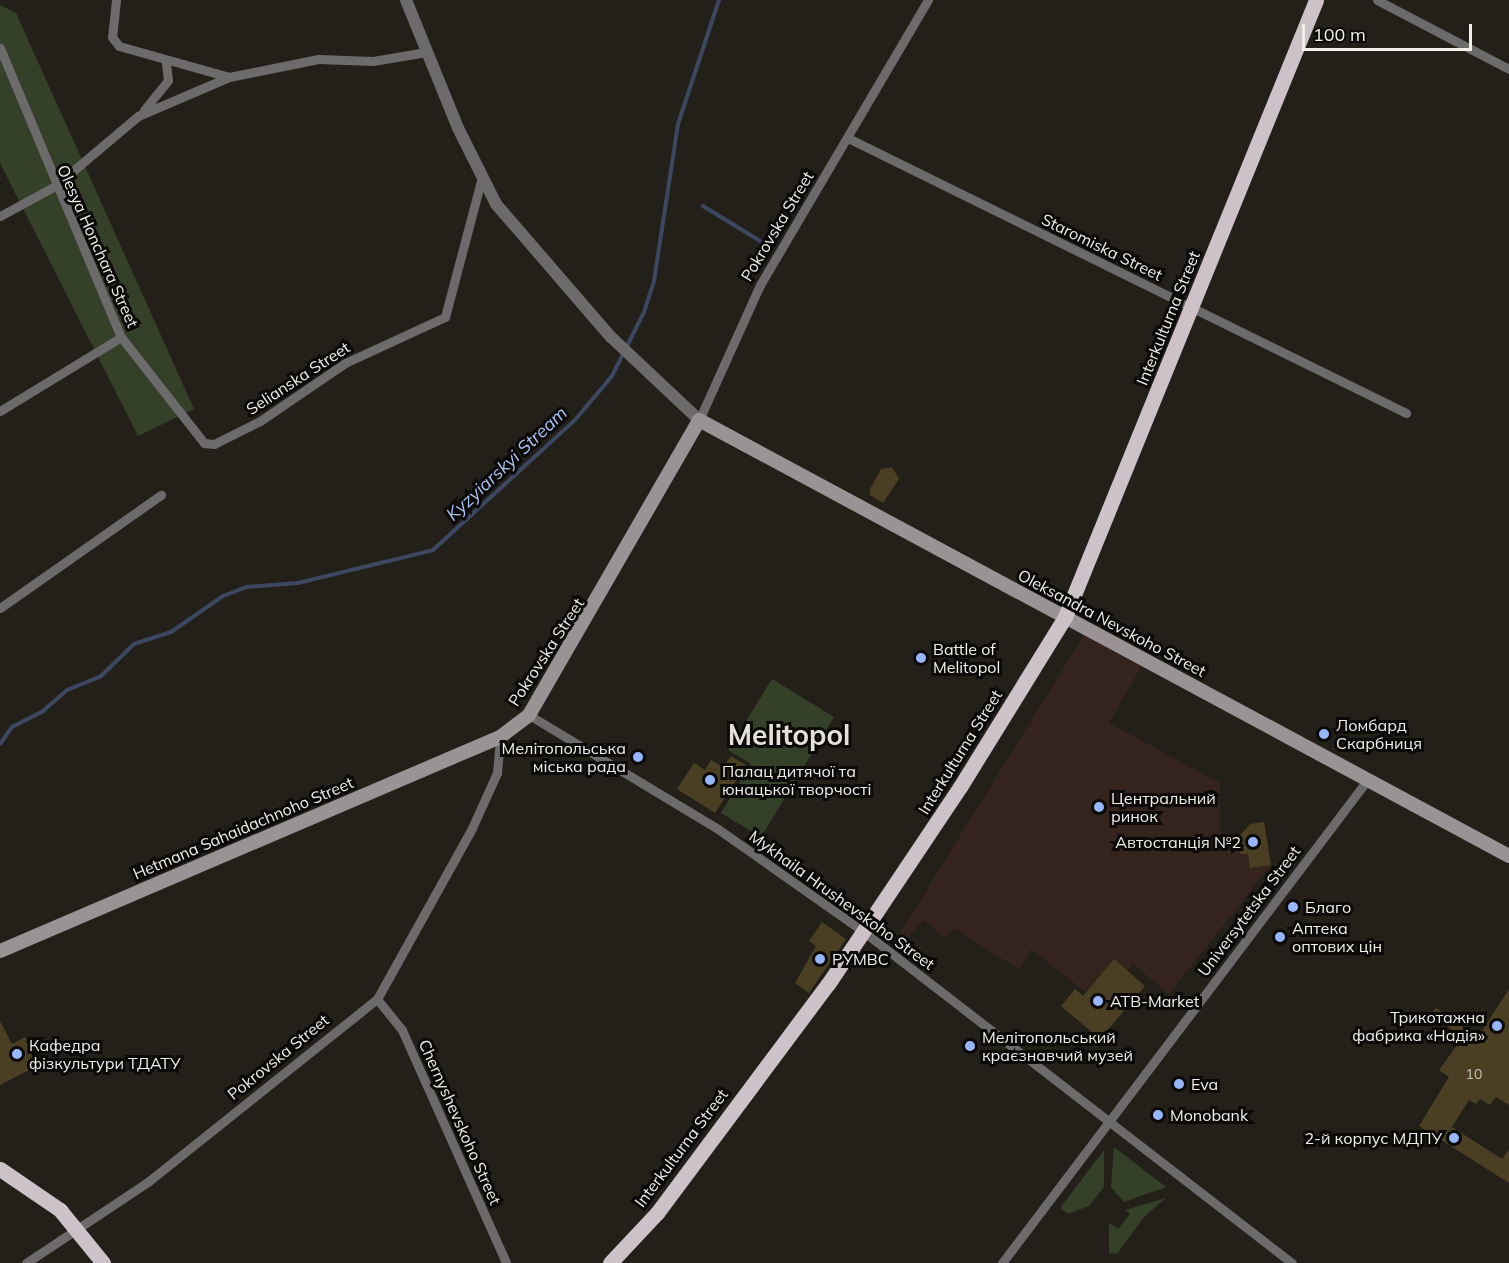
<!DOCTYPE html>
<meta charset="utf-8">
<style>
body{margin:0}
#map{position:relative;width:1509px;height:1263px;overflow:hidden;background:#23201a;font-family:Mulish,sans-serif}
div>[style]{position:absolute}
.commercial>*{inset:0;background:#35231d}
.green>*{inset:0;background:#354029}
.stream>*{height:4px;margin:-2px;padding:0 2px;transform-origin:2px;border-radius:2px;background:#3c4861}
.building>*{inset:0;background:#4a3f23}
.minor>*{height:9px;margin:-4.5px;padding:0 4.5px;transform-origin:4.5px;border-radius:4.5px;background:#6d6a6b}
.tertiary>*{height:12px;margin:-6px;padding:0 6px;transform-origin:6px;border-radius:6px;background:#6d6a6b}
.secondary>*{height:14px;margin:-7px;padding:0 7px;transform-origin:7px;border-radius:7px;background:#9a9396}
.trunk>*{height:15px;margin:-7.5px;padding:0 7.5px;transform-origin:7.5px;border-radius:7.5px;background:#ccc2c7}
.dots>*{width:16px;height:16px;translate:-50% -50%;box-sizing:border-box;border:3px solid #0b0a08;border-radius:50%}
span{translate:-50% -50%;white-space:nowrap;text-align:center;line-height:1.15;-webkit-text-stroke:6px #0b0a08;paint-order:stroke}
.number-label{font-size:14px;color:#c6c2b8}
.number-label span{-webkit-text-stroke-width:0}
.street-label{font-size:16px;color:#efeee9}
.poi-label{font-size:16px;color:#efeee9}
.left{translate:0 -50%;text-align:left}
.right{translate:-100% -50%;text-align:right}
.water-label{font-size:18px;color:#a8c2f3;font-style:italic}
.town-label{font-size:28px;color:#e4e1d8;font-weight:700}
.scale{position:absolute;left:1302px;top:24px;width:170px;height:27px;box-sizing:border-box;border:3px solid #efeee9;border-top:0;padding-left:8px;font-size:18px;line-height:21px;white-space:nowrap;color:#efeee9;-webkit-text-stroke:4px #0b0a08;paint-order:stroke}
</style>
<div id="map">
<div class="commercial">
<i style="clip-path:polygon(1084px 635px,1141px 667px,1109px 723px,1220px 783px,1220px 831px,1238px 846px,1240px 854px,1248px 854px,1250px 868px,1271px 865px,1169px 994px,1133px 964px,1108px 992px,1091px 996px,1031px 949px,1020px 970px,954px 929px,946px 938px,923px 920px,903px 943px,897px 938px)"></i>
</div>
<div class="green">
<i style="clip-path:polygon(0 5px,16px 13px,194px 409px,138px 436px,0 163px)"></i>
<i style="clip-path:polygon(772px 679px,834px 717px,761px 837px,721px 813px,751px 764px,728px 750px)"></i>
<i style="clip-path:polygon(1114px 1147px,1166px 1187px,1124px 1202px,1111px 1187px)"></i>
<i style="clip-path:polygon(1104px 1150px,1104px 1187px,1089px 1206px,1068px 1214px,1060px 1208px)"></i>
<i style="clip-path:polygon(1166px 1198px,1144px 1217px,1117px 1254px,1109px 1253px,1109px 1223px,1118px 1229px,1130px 1214px,1125px 1210px)"></i>
</div>
<div class="stream">
<i style="left:703px;top:206px;width:79px;rotate:31.5deg"></i>
<i style="left:0;top:744px;width:21px;rotate:-55deg"></i>
<i style="left:12px;top:727px;width:35px;rotate:-27deg"></i>
<i style="left:43px;top:711px;width:32px;rotate:-41deg"></i>
<i style="left:67px;top:690px;width:35px;rotate:-22deg"></i>
<i style="left:100px;top:677px;width:47px;rotate:-44.1deg"></i>
<i style="left:134px;top:644px;width:39px;rotate:-18deg"></i>
<i style="left:171px;top:632px;width:63px;rotate:-34.7deg"></i>
<i style="left:223px;top:596px;width:26px;rotate:-21deg"></i>
<i style="left:247px;top:587px;width:51px;rotate:-4.5deg"></i>
<i style="left:298px;top:583px;width:139px;rotate:-13.7deg"></i>
<i style="left:433px;top:550px;width:193px;rotate:-42.5deg"></i>
<i style="left:575px;top:420px;width:57px;rotate:-49.9deg"></i>
<i style="left:612px;top:376px;width:72px;rotate:-63.4deg"></i>
<i style="left:644px;top:312px;width:33px;rotate:-72deg"></i>
<i style="left:654px;top:281px;width:159px;rotate:-81.3deg"></i>
<i style="left:678px;top:124px;width:131px;rotate:-71.7deg"></i>
</div>
<div class="building">
<i style="clip-path:polygon(892px 467px,899px 479px,883px 503px,870px 495px,870px 489px,881px 469px)"></i>
<i style="clip-path:polygon(731px 756px,746px 765px,715px 813px,677px 789px,694px 763px,705px 770px,711px 760px,723px 767px)"></i>
<i style="clip-path:polygon(1264px 822px,1271px 865px,1250px 868px,1248px 854px,1240px 854px,1237px 839px,1250px 824px)"></i>
<i style="clip-path:polygon(822px 922px,846px 939px,809px 993px,795px 983px,816px 946px,809px 941px)"></i>
<i style="clip-path:polygon(1114px 959px,1145px 986px,1100px 1039px,1061px 1006px,1075px 989px,1083px 996px)"></i>
<i style="clip-path:polygon(1509px 989px,1509px 1105px,1496px 1097px,1490px 1105px,1480px 1099px,1476px 1104px,1469px 1100px,1452px 1127px,1502px 1159px,1509px 1149px,1509px 1183px,1419px 1126px,1449px 1077px,1439px 1070px,1463px 1037px,1430px 1015px,1436px 1008px,1478px 1037px)"></i>
<i style="clip-path:polygon(0 1021px,12px 1044px,25px 1037px,39px 1065px,0 1085px)"></i>
</div>
<div class="minor">
<i style="left:116px;top:0;width:37px;rotate:96deg"></i>
<i style="left:112px;top:37px;width:11px;rotate:52deg"></i>
<i style="left:119px;top:46px;width:114px;rotate:15.7deg"></i>
<i style="left:1377px;top:0;width:149px;rotate:27.6deg"></i>
<i style="left:0;top:48px;width:313px;rotate:67.3deg"></i>
<i style="left:121px;top:337px;width:135px;rotate:51.9deg"></i>
<i style="left:204px;top:443px;width:10px;rotate:6deg"></i>
<i style="left:214px;top:444px;width:51px;rotate:-26.6deg"></i>
<i style="left:260px;top:421px;width:103px;rotate:-34.3deg"></i>
<i style="left:345px;top:363px;width:110px;rotate:-24.7deg"></i>
<i style="left:445px;top:317px;width:145px;rotate:-75.2deg"></i>
<i style="left:144px;top:110px;width:38px;rotate:-51deg"></i>
<i style="left:168px;top:80px;width:17px;rotate:-97deg"></i>
<i style="left:850px;top:139px;width:620px;rotate:26.23deg"></i>
<i style="left:0;top:216px;width:63px;rotate:-28.6deg"></i>
<i style="left:55px;top:186px;width:109px;rotate:-40.1deg"></i>
<i style="left:138px;top:116px;width:99px;rotate:-23.2deg"></i>
<i style="left:229px;top:77px;width:91px;rotate:-11.4deg"></i>
<i style="left:318px;top:59px;width:55px;rotate:2.1deg"></i>
<i style="left:373px;top:61px;width:54px;rotate:-9.6deg"></i>
<i style="left:0;top:411px;width:142px;rotate:-31.4deg"></i>
<i style="left:699px;top:420px;width:148px;rotate:-65.7deg"></i>
<i style="left:760px;top:285px;width:331px;rotate:-59.5deg"></i>
<i style="left:0;top:608px;width:197px;rotate:-35.1deg"></i>
<i style="left:529px;top:715px;width:221px;rotate:31.1deg"></i>
<i style="left:718px;top:829px;width:179px;rotate:35.2deg"></i>
<i style="left:864px;top:932px;width:541px;rotate:37.72deg"></i>
<i style="left:377px;top:999px;width:40px;rotate:51deg"></i>
<i style="left:402px;top:1030px;width:255px;rotate:65.9deg"></i>
<i style="left:26px;top:1263px;width:148px;rotate:-33.7deg"></i>
<i style="left:149px;top:1181px;width:292px;rotate:-38.6deg"></i>
<i style="left:377px;top:999px;width:196px;rotate:-60.9deg"></i>
<i style="left:472px;top:828px;width:60px;rotate:-65.6deg"></i>
<i style="left:497px;top:773px;width:36px;rotate:-85deg"></i>
<i style="left:1002px;top:1263px;width:607px;rotate:-52.9deg"></i>
</div>
<div class="tertiary">
<i style="left:406px;top:0;width:138px;rotate:67.9deg"></i>
<i style="left:458px;top:128px;width:85px;rotate:63.4deg"></i>
<i style="left:496px;top:204px;width:176px;rotate:49.2deg"></i>
<i style="left:611px;top:337px;width:121px;rotate:43.3deg"></i>
</div>
<div class="secondary">
<i style="left:0;top:951px;width:544px;rotate:-23.17deg"></i>
<i style="left:500px;top:737px;width:36px;rotate:-37deg"></i>
<i style="left:529px;top:715px;width:340px;rotate:-60deg"></i>
<i style="left:699px;top:420px;width:920px;rotate:28.29deg"></i>
</div>
<div class="trunk">
<i style="left:0;top:1169px;width:73px;rotate:34.3deg"></i>
<i style="left:60px;top:1210px;width:68px;rotate:50.9deg"></i>
<i style="left:610px;top:1263px;width:69px;rotate:-46.8deg"></i>
<i style="left:657px;top:1213px;width:286px;rotate:-53.3deg"></i>
<i style="left:828px;top:984px;width:237px;rotate:-56.2deg"></i>
<i style="left:960px;top:787px;width:200px;rotate:-58.3deg"></i>
<i style="left:1065px;top:617px;width:666px;rotate:-67.86deg"></i>
</div>
<div class="dots">
<i style="left:921px;top:658px;background:#96b6fd"></i>
<i style="left:1324px;top:734px;background:#96b6fd"></i>
<i style="left:638px;top:757px;background:#96b6fd"></i>
<i style="left:710px;top:780px;background:#96b6fd"></i>
<i style="left:1099px;top:807px;background:#96b6fd"></i>
<i style="left:1253px;top:842px;background:#96b6fd"></i>
<i style="left:1293px;top:907px;background:#96b6fd"></i>
<i style="left:1280px;top:937px;background:#96b6fd"></i>
<i style="left:820px;top:959px;background:#96b6fd"></i>
<i style="left:1098px;top:1001px;background:#96b6fd"></i>
<i style="left:1497px;top:1026px;background:#96b6fd"></i>
<i style="left:970px;top:1046px;background:#96b6fd"></i>
<i style="left:17px;top:1054px;background:#96b6fd"></i>
<i style="left:1179px;top:1084px;background:#96b6fd"></i>
<i style="left:1158px;top:1115px;background:#96b6fd"></i>
<i style="left:1454px;top:1138px;background:#96b6fd"></i>
</div>
<div class="number-label">
<span style="left:1474px;top:1074px">10</span>
</div>
<div class="street-label">
<span style="left:777px;top:226px;rotate:-59deg">Pokrovska Street</span>
<span style="left:98px;top:246px;rotate:66deg">Olesya Honchara Street</span>
<span style="left:1102px;top:247px;rotate:26deg">Staromiska Street</span>
<span style="left:1168px;top:318px;rotate:-68deg">Interkulturna Street</span>
<span style="left:298px;top:378px;rotate:-33deg">Selianska Street</span>
<span style="left:1112px;top:623px;rotate:28deg">Oleksandra Nevskoho Street</span>
<span style="left:546px;top:652px;rotate:-57deg">Pokrovska Street</span>
<span style="left:960px;top:752px;rotate:-58deg">Interkulturna Street</span>
<span style="left:243px;top:828px;rotate:-23deg">Hetmana Sahaidachnoho Street</span>
<span style="left:842px;top:900px;rotate:36deg">Mykhaila Hrushevskoho Street</span>
<span style="left:1249px;top:911px;rotate:-53deg">Universytetska Street</span>
<span style="left:278px;top:1057px;rotate:-39deg">Pokrovska Street</span>
<span style="left:460px;top:1122px;rotate:66deg">Chernyshevskoho Street</span>
<span style="left:681px;top:1148px;rotate:-53deg">Interkulturna Street</span>
</div>
<div class="poi-label">
<span class="left" style="left:933px;top:658px">Battle of<br>Melitopol</span>
<span class="left" style="left:1336px;top:734px">Ломбард<br>Скарбниця</span>
<span class="right" style="left:626px;top:757px">Мелітопольська<br>міська рада</span>
<span class="left" style="left:722px;top:780px">Палац дитячої та<br>юнацької творчості</span>
<span class="left" style="left:1111px;top:807px">Центральний<br>ринок</span>
<span class="right" style="left:1241px;top:842px">Автостанція №2</span>
<span class="left" style="left:1305px;top:907px">Благо</span>
<span class="left" style="left:1292px;top:937px">Аптека<br>оптових цін</span>
<span class="left" style="left:832px;top:959px">РУМВC</span>
<span class="left" style="left:1110px;top:1001px">ATB-Market</span>
<span class="right" style="left:1485px;top:1026px">Трикотажна<br>фабрика «Надія»</span>
<span class="left" style="left:982px;top:1046px">Мелітопольський<br>краєзнавчий музей</span>
<span class="left" style="left:29px;top:1054px">Кафедра<br>фізкультури ТДАТУ</span>
<span class="left" style="left:1191px;top:1084px">Eva</span>
<span class="left" style="left:1170px;top:1115px">Monobank</span>
<span class="right" style="left:1442px;top:1138px">2-й корпус МДПУ</span>
</div>
<div class="water-label">
<span style="left:507px;top:464px;rotate:-43deg">Kyzyiarskyi Stream</span>
</div>
<div class="town-label">
<span style="left:789px;top:735px">Melitopol</span>
</div>
<div class="scale">100 m</div>
</div>
